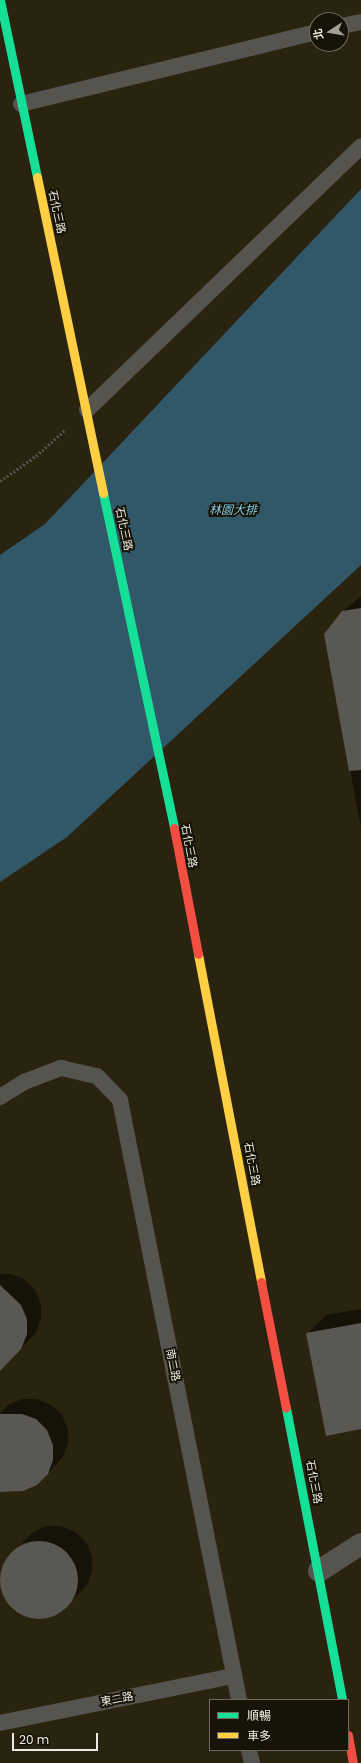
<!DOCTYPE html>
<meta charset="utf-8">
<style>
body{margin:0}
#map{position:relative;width:361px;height:1763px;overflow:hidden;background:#1c1a13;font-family:Poppins,"Noto Sans TC",sans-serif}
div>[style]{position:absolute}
.built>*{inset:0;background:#292310}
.water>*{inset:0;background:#315868}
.shadow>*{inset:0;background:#0007}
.building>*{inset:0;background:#5a5852}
.round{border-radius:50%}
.path>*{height:2.5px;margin-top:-1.25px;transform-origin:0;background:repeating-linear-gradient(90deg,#54524d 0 2px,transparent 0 4px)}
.lane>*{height:16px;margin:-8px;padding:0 8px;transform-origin:8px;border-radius:8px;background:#56544e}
.street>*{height:22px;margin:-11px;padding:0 11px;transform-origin:11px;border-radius:11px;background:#56544e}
.fast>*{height:9px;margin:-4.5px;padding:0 4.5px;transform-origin:4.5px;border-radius:4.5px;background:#16e098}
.slow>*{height:9px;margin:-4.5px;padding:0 4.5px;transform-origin:4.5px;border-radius:4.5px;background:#ffcf43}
.jam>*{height:9px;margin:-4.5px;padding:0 4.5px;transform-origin:4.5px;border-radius:4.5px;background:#f24e42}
span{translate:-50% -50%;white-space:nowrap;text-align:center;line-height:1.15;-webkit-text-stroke:4px #171306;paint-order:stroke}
.street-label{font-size:11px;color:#edeae1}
.water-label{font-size:12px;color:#80cae9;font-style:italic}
.legend{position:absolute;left:209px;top:1699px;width:140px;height:52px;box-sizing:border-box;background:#171306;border:1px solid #6d695e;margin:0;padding:5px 7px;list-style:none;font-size:12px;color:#edeae1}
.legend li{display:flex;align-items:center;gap:8px;height:20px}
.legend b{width:20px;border:1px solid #6d695e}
.north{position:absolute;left:309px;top:12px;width:40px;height:40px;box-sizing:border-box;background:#171306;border:1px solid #6d695e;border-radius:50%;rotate:258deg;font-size:11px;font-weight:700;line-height:16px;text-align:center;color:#edeae1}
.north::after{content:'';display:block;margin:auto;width:14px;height:18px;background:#a4a199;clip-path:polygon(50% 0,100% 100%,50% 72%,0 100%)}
.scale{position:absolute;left:12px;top:1733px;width:86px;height:18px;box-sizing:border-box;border:2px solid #edeae1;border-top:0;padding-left:5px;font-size:12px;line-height:14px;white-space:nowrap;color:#edeae1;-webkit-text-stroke:3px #171306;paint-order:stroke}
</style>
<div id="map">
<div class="built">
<i style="clip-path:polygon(evenodd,0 0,361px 0,361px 1763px,0 1763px,0 0,317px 20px,341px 20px,341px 44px,317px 44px,317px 20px,0 0,210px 1700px,348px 1700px,348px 1750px,210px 1750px,210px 1700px)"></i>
</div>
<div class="water">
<i style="clip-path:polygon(361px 189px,361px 565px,67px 837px,0 882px,0 555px,45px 524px)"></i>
</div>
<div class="shadow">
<i style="clip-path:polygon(361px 596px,361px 828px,325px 635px,342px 612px)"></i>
<i style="clip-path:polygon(0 1274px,11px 1274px,24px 1279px,35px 1290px,41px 1304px,41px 1319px,36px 1333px,10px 1359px,0 1363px)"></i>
<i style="clip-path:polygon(361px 1309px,361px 1428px,308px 1333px,326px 1315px)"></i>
<i style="clip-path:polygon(22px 1399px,37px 1399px,51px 1405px,62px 1415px,68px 1429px,68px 1444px,62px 1458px,37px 1484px,0 1487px,0 1414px,8px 1405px)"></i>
<i style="clip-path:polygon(46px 1526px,61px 1526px,75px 1532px,86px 1542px,92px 1556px,92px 1571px,87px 1585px,61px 1611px,47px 1617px,32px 1617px,18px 1612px,8px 1601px,1px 1587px,1px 1573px,7px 1559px,18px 1548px,35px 1540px,21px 1544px,33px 1532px)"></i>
</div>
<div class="building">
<i style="clip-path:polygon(361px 608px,361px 770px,349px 771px,324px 634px,342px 611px)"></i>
<i style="clip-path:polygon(0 1285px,21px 1305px,27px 1319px,27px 1334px,21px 1349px,0 1371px)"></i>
<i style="clip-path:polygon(361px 1323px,361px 1429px,326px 1436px,306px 1333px)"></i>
<i style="clip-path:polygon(0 1414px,22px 1414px,36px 1419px,47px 1430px,53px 1445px,53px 1460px,48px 1474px,37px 1485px,23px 1491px,0 1492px)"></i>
<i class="round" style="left:0;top:1541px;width:78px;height:78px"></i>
</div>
<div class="path">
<i style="left:0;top:481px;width:44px;rotate:-34.8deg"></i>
<i style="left:36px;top:456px;width:38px;rotate:-42deg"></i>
</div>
<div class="lane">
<i style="left:341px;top:26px;width:20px;rotate:-11deg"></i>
<i style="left:21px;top:104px;width:305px;rotate:-13.7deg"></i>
<i style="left:87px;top:410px;width:380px;rotate:-43.9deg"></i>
<i style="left:0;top:1097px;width:28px;rotate:-32deg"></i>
<i style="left:24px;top:1082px;width:40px;rotate:-21deg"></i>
<i style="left:61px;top:1068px;width:37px;rotate:13deg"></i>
<i style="left:97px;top:1076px;width:33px;rotate:46deg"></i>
<i style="left:120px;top:1100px;width:612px;rotate:78.78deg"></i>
<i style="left:0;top:1723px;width:239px;rotate:-11.4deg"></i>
<i style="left:249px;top:1750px;width:13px;rotate:77deg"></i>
</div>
<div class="street">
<i style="left:319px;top:1571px;width:50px;rotate:-32.7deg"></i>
</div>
<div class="fast">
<i style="left:0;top:0;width:181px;rotate:78.2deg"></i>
<i style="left:103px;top:493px;width:342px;rotate:78deg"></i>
<i style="left:286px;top:1408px;width:297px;rotate:79.1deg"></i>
</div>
<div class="slow">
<i style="left:37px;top:177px;width:323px;rotate:78.2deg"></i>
<i style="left:198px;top:954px;width:334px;rotate:79.1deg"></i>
</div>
<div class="jam">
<i style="left:174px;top:828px;width:128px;rotate:79.2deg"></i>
<i style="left:261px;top:1282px;width:128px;rotate:78.8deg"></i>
<i style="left:348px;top:1735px;width:28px;rotate:80deg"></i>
</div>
<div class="street-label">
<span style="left:57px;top:212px;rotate:78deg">石化三路</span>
<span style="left:124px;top:529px;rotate:78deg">石化三路</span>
<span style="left:189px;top:846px;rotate:79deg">石化三路</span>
<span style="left:252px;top:1164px;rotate:79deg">石化三路</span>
<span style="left:173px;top:1365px;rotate:79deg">南二路</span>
<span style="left:314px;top:1482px;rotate:79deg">石化三路</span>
<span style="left:117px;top:1699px;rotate:-11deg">東二路</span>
</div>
<div class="water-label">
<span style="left:233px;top:510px">林園大排</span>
</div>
<ul class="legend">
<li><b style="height:5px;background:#16e098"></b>順暢</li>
<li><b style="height:5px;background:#ffcf43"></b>車多</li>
</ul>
<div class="north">北</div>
<div class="scale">20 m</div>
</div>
